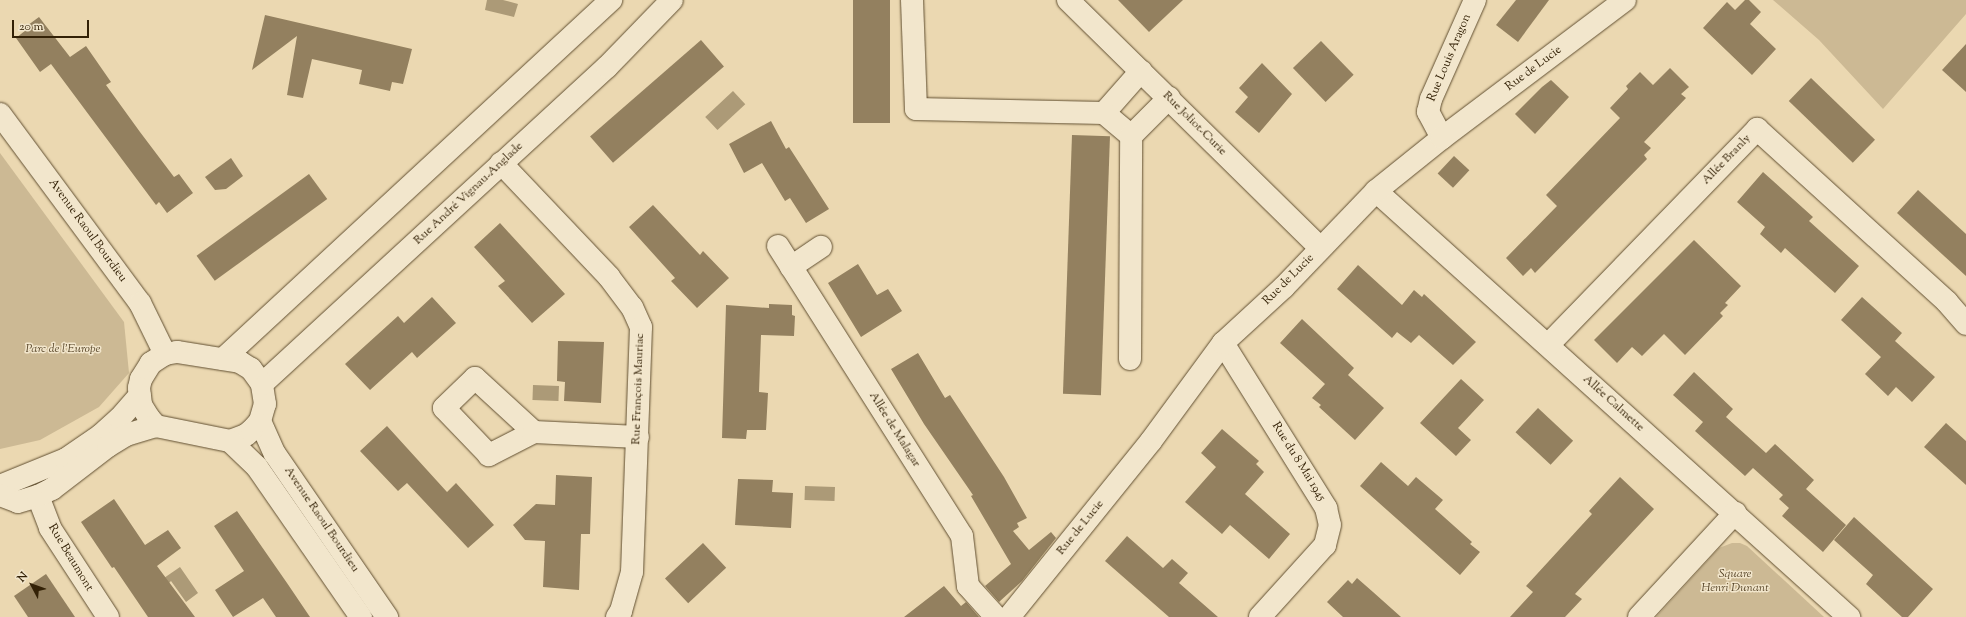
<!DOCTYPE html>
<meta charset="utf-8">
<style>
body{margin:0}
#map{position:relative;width:1966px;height:617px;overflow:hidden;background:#ebd8b1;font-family:"Sorts Mill Goudy",serif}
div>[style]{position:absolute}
.green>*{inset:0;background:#ccb994}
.water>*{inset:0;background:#ac9a77;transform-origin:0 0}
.building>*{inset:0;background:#93805f;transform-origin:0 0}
.roads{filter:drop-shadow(0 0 1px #614f31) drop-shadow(0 0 1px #614f31)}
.minor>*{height:22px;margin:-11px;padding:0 11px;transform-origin:11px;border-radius:11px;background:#f2e6cc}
.tertiary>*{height:22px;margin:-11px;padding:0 11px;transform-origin:11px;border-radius:11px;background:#f2e6cc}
span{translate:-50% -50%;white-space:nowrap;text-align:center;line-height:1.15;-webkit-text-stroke:3px #f2e6cc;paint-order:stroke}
.street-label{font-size:12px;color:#332106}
.park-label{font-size:12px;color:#59472a;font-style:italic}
.north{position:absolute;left:12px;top:565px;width:40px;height:40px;-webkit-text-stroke:3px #f2e6cc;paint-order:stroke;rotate:311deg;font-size:11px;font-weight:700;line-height:16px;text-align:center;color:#332106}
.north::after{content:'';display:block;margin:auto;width:14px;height:18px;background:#332106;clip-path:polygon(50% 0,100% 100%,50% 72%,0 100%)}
.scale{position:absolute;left:12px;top:20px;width:77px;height:18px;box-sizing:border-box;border:2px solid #332106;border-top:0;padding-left:5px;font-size:12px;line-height:14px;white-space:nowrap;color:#332106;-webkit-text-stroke:3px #f2e6cc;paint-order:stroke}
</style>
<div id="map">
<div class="green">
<i style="clip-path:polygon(1773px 0,1966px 0,1966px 14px,1883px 109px,1819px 40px)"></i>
<i style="clip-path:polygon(0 153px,124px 322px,129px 373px,99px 407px,40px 440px,0 449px)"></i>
<i style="clip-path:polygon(1732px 543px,1740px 543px,1747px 546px,1824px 617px,1656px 617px,1719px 548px)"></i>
</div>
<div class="water">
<i style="clip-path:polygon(487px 0,503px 0,518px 4px,514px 17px,485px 10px)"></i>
<i style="left:733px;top:91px;width:18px;height:38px;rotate:47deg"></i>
<i style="left:533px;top:385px;width:26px;height:15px;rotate:2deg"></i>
<i style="left:805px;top:486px;width:30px;height:14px;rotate:2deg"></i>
<i style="clip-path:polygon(180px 567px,198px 593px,186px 602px,171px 581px,168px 584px,164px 578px)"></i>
</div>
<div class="building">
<i style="left:853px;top:0;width:37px;height:123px"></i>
<i style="clip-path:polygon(1118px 0,1183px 0,1149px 32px)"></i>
<i style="clip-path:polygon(1516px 0,1549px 0,1518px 42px,1496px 25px)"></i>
<i style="clip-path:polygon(1745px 0,1749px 0,1761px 12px,1750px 24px,1776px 49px,1752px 75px,1703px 28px,1727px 2px,1735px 10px)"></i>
<i style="clip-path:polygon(265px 15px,412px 49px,403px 84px,392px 82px,390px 91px,359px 84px,362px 70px,312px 59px,303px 98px,287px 95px,297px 36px,252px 70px)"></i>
<i style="clip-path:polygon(39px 17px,70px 57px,86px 46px,111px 82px,106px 85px,140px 132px,174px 177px,179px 174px,193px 193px,167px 213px,159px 202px,156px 205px,51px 64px,40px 72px,16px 38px,26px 30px,24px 28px)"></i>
<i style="left:701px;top:40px;width:35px;height:147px;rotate:49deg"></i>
<i style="left:1321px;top:41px;width:47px;height:39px;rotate:46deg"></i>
<i style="clip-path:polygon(1966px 44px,1966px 92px,1942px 70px)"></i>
<i style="clip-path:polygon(1262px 63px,1292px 94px,1259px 133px,1235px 112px,1248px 97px,1239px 88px)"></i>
<i style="clip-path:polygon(1670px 68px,1689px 87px,1681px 94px,1686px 98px,1644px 142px,1651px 148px,1644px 155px,1647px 159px,1535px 273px,1531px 268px,1523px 276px,1506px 258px,1557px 206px,1546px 195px,1620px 118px,1610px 108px,1628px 89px,1626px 86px,1640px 72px,1653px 85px)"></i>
<i style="left:1811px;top:78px;width:89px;height:32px;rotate:44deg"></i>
<i style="clip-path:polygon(1551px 80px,1569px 97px,1535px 134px,1515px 114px,1542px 87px)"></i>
<i style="clip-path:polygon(771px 121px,786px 149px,789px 147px,829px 209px,806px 223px,790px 198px,785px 201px,762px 163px,744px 173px,729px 144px)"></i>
<i style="left:1072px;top:135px;width:38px;height:259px;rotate:2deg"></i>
<i style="left:1454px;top:156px;width:21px;height:24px;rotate:43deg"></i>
<i style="clip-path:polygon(231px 158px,243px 176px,226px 189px,215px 190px,205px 177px)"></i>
<i style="clip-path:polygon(1763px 172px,1813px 217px,1809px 221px,1859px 266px,1835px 293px,1785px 248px,1781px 253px,1760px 234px,1765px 227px,1737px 202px)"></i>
<i style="left:309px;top:174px;width:31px;height:139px;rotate:54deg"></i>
<i style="clip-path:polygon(1918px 190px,1966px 234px,1966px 276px,1897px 213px)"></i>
<i style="clip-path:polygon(653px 205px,700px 255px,703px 251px,729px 278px,697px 308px,671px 281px,675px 278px,629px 227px)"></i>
<i style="clip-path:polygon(500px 223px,565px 294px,532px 323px,498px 286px,505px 281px,474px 247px)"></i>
<i style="clip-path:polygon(1694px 240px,1741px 286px,1725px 303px,1728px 305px,1720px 313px,1723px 316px,1685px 355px,1664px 334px,1642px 356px,1632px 347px,1617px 363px,1594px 340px)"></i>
<i style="clip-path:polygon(858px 264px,877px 295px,888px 289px,902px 311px,861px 337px,828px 283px)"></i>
<i style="clip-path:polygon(1358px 265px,1402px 305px,1414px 290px,1422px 297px,1424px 294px,1476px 342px,1453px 365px,1419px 335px,1411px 343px,1397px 332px,1392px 338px,1337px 289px)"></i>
<i style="clip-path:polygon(432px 297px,456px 323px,417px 358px,412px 352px,370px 390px,345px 364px,398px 316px,404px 323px)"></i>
<i style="clip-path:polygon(1862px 297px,1902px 333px,1895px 341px,1935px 377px,1912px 402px,1896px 387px,1888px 396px,1865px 374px,1881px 357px,1841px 320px)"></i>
<i style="clip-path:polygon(769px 304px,792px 305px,792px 315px,795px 316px,794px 336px,761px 335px,759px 392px,768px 393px,766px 430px,747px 430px,746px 439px,722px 438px,726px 305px,769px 308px)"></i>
<i style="clip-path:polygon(1302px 319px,1354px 368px,1348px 375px,1384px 408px,1355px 440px,1319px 407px,1321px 405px,1312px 398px,1325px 384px,1280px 343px)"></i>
<i style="clip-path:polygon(558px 341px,604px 342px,601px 403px,564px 401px,565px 382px,557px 381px)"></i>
<i style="clip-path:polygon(918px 353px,945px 398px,950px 395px,1004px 477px,1027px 518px,1017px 523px,1019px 527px,1013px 531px,1029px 550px,1051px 532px,1056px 538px,1022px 581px,999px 602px,985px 586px,1011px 564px,971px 496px,973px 495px,924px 424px,891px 369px)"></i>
<i style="clip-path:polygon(1694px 372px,1733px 409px,1726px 417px,1766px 453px,1775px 444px,1814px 480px,1806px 489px,1846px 525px,1823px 552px,1782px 516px,1789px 508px,1779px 499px,1783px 495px,1753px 468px,1745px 476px,1695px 431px,1703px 422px,1673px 395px)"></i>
<i style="clip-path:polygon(1461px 379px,1484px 400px,1458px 428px,1471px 440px,1456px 456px,1420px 423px)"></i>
<i style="left:1538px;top:408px;width:48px;height:33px;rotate:43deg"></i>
<i style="clip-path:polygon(1946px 423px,1966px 441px,1966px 485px,1924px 447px)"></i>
<i style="clip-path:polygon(387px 426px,447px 492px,456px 483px,494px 525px,468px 548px,407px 483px,398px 491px,360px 451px)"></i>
<i style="clip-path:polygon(1222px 429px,1259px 461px,1256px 464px,1264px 472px,1245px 494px,1290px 534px,1269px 559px,1230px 525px,1222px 534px,1185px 502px,1216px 467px,1201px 453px)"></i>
<i style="clip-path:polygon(1381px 462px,1408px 486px,1416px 477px,1443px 500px,1435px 509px,1472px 542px,1470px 544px,1480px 552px,1460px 575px,1360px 486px)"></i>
<i style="clip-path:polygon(556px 475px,592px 477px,590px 534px,581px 534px,579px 590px,543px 587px,545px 541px,525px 540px,513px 525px,536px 504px,555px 505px)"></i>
<i style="clip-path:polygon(1620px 477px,1654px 509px,1575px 594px,1582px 599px,1565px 617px,1510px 617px,1533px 592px,1526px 586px,1592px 514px,1589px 511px)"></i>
<i style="clip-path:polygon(738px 479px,773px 480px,772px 492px,793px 493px,791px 528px,735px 525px)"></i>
<i style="clip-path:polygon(114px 499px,145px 545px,168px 530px,181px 548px,157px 566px,195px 617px,148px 617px,114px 567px,112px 568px,81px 522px)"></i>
<i style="clip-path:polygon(237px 511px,287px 583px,310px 617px,276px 617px,263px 598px,233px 617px,215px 590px,244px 571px,214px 526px)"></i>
<i style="clip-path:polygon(1854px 517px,1933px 589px,1908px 617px,1902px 617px,1866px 584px,1873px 575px,1834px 540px)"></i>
<i style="clip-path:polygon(1127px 536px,1163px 568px,1172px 559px,1188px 573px,1179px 583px,1218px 617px,1169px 617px,1105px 561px)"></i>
<i style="left:703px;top:543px;width:34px;height:52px;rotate:47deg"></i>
<i style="clip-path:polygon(46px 574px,75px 617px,28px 617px,14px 596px)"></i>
<i style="clip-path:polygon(1357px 578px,1373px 592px,1401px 617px,1343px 617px,1327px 602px,1348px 580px,1352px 584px)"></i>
<i style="clip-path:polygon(944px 586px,961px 606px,966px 602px,979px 617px,904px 617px)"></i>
</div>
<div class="roads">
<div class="minor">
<i style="left:912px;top:0;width:109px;rotate:87.9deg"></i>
<i style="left:916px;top:109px;width:188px;rotate:1.2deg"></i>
<i style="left:1104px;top:113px;width:56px;rotate:-48.6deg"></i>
<i style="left:1068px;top:0;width:354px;rotate:44.5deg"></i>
<i style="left:1104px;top:113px;width:35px;rotate:40deg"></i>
<i style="left:1442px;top:138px;width:30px;rotate:-118deg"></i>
<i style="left:1428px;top:112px;width:13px;rotate:-77deg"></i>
<i style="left:1431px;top:99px;width:108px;rotate:-66deg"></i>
<i style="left:501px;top:163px;width:157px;rotate:46.5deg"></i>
<i style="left:609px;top:277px;width:38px;rotate:53deg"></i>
<i style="left:632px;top:307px;width:22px;rotate:66deg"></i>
<i style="left:641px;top:327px;width:245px;rotate:92.1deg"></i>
<i style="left:632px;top:572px;width:41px;rotate:105.8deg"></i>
<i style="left:621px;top:611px;width:7px;rotate:124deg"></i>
<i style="left:1376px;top:191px;width:637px;rotate:42.01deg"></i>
<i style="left:778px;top:246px;width:343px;rotate:57.6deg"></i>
<i style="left:962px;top:536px;width:50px;rotate:83.2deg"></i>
<i style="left:968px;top:586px;width:42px;rotate:47.9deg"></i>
<i style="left:791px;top:267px;width:36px;rotate:-34deg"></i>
<i style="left:1223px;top:343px;width:195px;rotate:58deg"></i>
<i style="left:1326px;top:508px;width:17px;rotate:77deg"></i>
<i style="left:1330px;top:525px;width:21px;rotate:104deg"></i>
<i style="left:1325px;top:545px;width:97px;rotate:132.1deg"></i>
<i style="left:1548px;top:345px;width:301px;rotate:-45.9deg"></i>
<i style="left:1757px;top:129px;width:257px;rotate:42.3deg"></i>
<i style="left:1947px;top:302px;width:29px;rotate:49deg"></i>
<i style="left:1130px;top:359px;width:223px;rotate:-89.7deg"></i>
<i style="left:1131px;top:136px;width:54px;rotate:-45deg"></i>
<i style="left:534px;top:432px;width:51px;rotate:152.9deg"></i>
<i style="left:489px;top:455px;width:65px;rotate:-133.8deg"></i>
<i style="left:444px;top:408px;width:43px;rotate:-44.1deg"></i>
<i style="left:475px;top:378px;width:80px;rotate:42.5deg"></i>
<i style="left:534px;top:432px;width:104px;rotate:2.8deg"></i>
<i style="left:38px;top:496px;width:34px;rotate:69deg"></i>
<i style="left:50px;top:528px;width:106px;rotate:56.9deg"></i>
<i style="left:1009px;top:617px;width:226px;rotate:-51.1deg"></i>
<i style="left:1151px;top:441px;width:122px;rotate:-53.7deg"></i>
<i style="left:1223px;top:343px;width:83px;rotate:-42.6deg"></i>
<i style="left:1284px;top:287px;width:133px;rotate:-46.2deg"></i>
<i style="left:1376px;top:191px;width:85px;rotate:-38.8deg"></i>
<i style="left:1442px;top:138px;width:229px;rotate:-37deg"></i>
<i style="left:1639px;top:617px;width:142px;rotate:-47.3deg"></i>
</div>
<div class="tertiary">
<i style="left:0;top:114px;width:235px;rotate:53.5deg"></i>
<i style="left:140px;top:303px;width:57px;rotate:63.9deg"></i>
<i style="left:223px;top:359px;width:529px;rotate:-42.78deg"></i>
<i style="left:262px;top:384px;width:469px;rotate:-42.6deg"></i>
<i style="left:607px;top:67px;width:93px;rotate:-45.9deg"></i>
<i style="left:260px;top:421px;width:36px;rotate:66deg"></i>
<i style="left:275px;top:454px;width:198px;rotate:55.5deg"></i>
<i style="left:230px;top:441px;width:17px;rotate:-21deg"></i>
<i style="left:246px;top:435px;width:8px;rotate:-40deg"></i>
<i style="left:252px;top:430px;width:12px;rotate:-48deg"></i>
<i style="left:260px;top:421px;width:18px;rotate:-74deg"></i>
<i style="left:265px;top:404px;width:20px;rotate:-99deg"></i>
<i style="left:262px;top:384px;width:19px;rotate:-126deg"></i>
<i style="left:251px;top:369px;width:13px;rotate:-148deg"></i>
<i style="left:240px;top:362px;width:64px;rotate:-171deg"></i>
<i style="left:177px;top:352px;width:12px;rotate:171deg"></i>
<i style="left:165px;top:354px;width:17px;rotate:147deg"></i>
<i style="left:151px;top:363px;width:19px;rotate:122deg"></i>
<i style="left:141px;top:379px;width:9px;rotate:103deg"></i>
<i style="left:139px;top:388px;width:17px;rotate:83deg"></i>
<i style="left:141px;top:405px;width:15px;rotate:58deg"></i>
<i style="left:149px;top:418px;width:11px;rotate:49deg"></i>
<i style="left:156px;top:426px;width:76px;rotate:11.5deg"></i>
<i style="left:230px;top:441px;width:37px;rotate:44deg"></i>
<i style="left:257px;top:467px;width:183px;rotate:55.3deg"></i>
<i style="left:0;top:486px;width:71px;rotate:-22.2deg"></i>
<i style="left:66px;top:459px;width:42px;rotate:-34.4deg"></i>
<i style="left:101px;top:435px;width:25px;rotate:-42deg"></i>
<i style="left:120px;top:418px;width:30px;rotate:-49deg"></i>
<i style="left:0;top:495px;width:19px;rotate:21deg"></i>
<i style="left:18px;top:502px;width:21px;rotate:-17deg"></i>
<i style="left:38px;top:496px;width:16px;rotate:-27deg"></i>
<i style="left:52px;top:489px;width:71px;rotate:-37.5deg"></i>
<i style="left:108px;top:446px;width:21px;rotate:-31deg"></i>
<i style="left:126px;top:435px;width:31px;rotate:-17deg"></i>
</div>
</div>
<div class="street-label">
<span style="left:1450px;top:58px;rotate:-67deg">Rue Louis Aragon</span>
<span style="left:1534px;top:69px;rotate:-37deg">Rue de Lucie</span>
<span style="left:1194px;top:124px;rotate:45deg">Rue Joliot-Curie</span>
<span style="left:1727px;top:160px;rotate:-46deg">Allée Branly</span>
<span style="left:469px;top:194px;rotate:-43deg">Rue André Vignau-Anglade</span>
<span style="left:87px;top:231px;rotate:54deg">Avenue Raoul Bourdieu</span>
<span style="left:1289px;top:280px;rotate:-45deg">Rue de Lucie</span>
<span style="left:639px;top:389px;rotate:-88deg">Rue François Mauriac</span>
<span style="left:1613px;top:404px;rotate:42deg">Allée Calmette</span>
<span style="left:894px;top:430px;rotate:58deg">Allée de Malagar</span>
<span style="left:1298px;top:462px;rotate:58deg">Rue du 8 Mai 1945</span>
<span style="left:321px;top:520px;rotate:56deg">Avenue Raoul Bourdieu</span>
<span style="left:1081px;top:528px;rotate:-51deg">Rue de Lucie</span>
<span style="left:70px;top:558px;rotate:59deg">Rue Beaumont</span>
</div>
<div class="park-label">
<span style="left:63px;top:350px">Parc de l'Europe</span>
<span style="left:1735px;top:582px">Square<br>Henri Dunant</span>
</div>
<div class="north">N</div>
<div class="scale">20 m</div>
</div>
